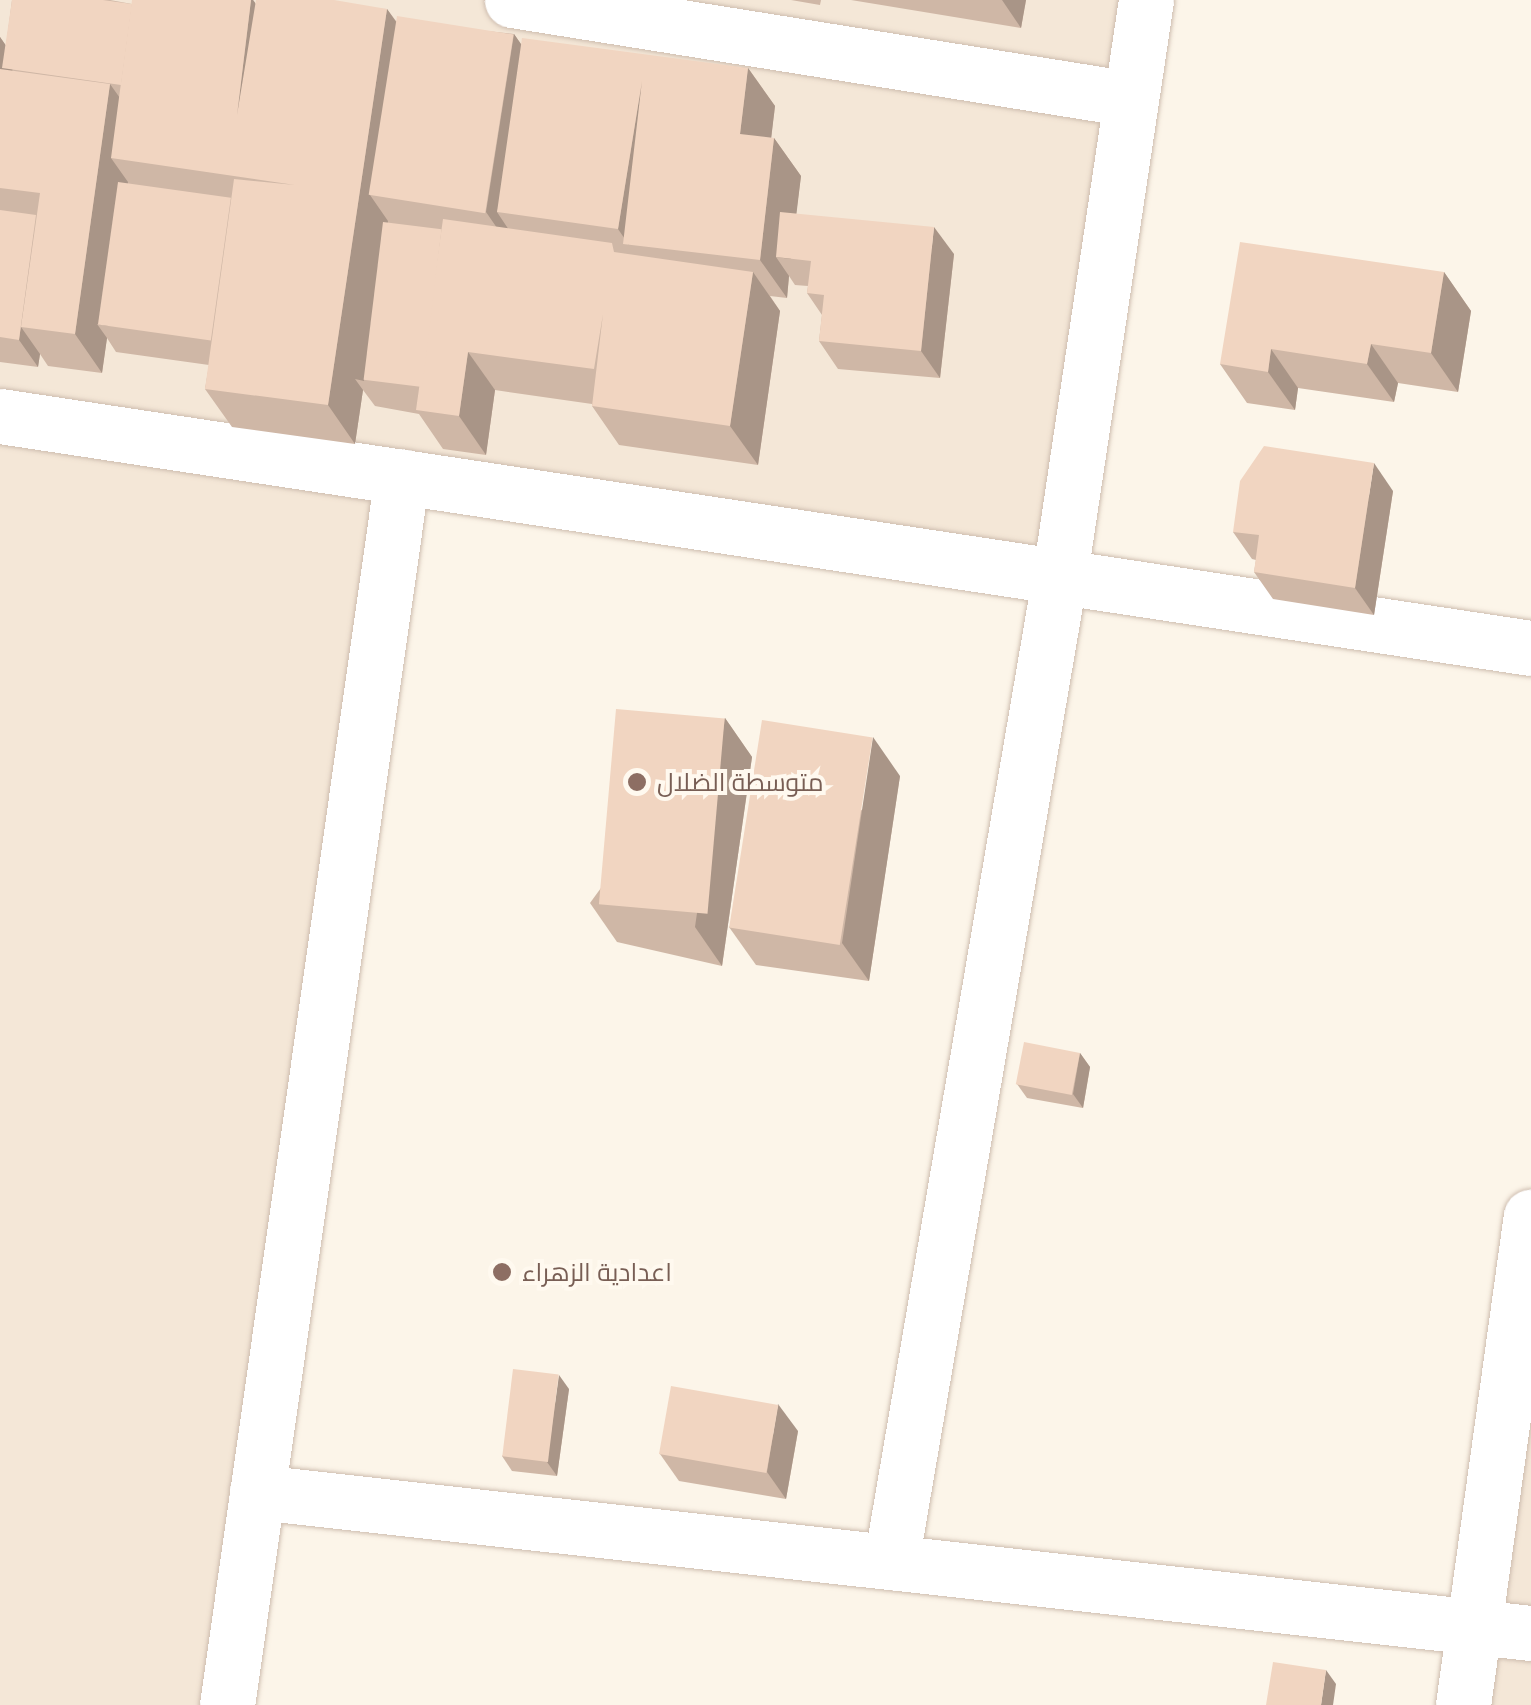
<!DOCTYPE html>
<meta charset="utf-8">
<style>
body{margin:0}
#map{position:relative;width:1531px;height:1705px;overflow:hidden;background:#fcf5e9;font-family:Raleway,Cairo,sans-serif}
div>[style]{position:absolute}
.residential>*{inset:0;background:#f4e7d7}
.roads{filter:drop-shadow(0 0 2px #cebdaf) drop-shadow(0 0 2px #cebdaf)}
.street>*{height:55px;margin:-27.5px;padding:0 27.5px;transform-origin:27.5px;border-radius:27.5px;background:#fff}
.wall>*{inset:0;background:#cfb7a6}
.shaded-wall>*{inset:0;background:#a99587}
.building>*{inset:0;background:#f1d5c1;transform-origin:0 0}
.dots>*{width:28px;height:28px;translate:-50% -50%;box-sizing:border-box;border:5px solid #fff9ef;border-radius:50%}
span{translate:-50% -50%;white-space:nowrap;text-align:center;line-height:1.15;-webkit-text-stroke:8px #fff9ef;paint-order:stroke}
.education-label{font-size:25px;color:#785e54}
.left{translate:0 -50%;text-align:left}
</style>
<div id="map">
<div class="residential">
<i style="clip-path:polygon(0 0,1145px 0,1060px 574px,403px 476px,238px 1705px,0 1705px)"></i>
<i style="clip-path:polygon(1531px 1361px,1531px 1705px,1486px 1705px)"></i>
</div>
<div class="roads">
<div class="street">
<i style="left:512px;top:0;width:627px;rotate:9.09deg"></i>
<i style="left:0;top:416px;width:1548px;rotate:8.62deg"></i>
<i style="left:257px;top:1492px;width:1282px;rotate:6.32deg"></i>
<i style="left:891px;top:1562px;width:1002px;rotate:-80.29deg"></i>
<i style="left:1060px;top:574px;width:580px;rotate:-81.48deg"></i>
<i style="left:227px;top:1705px;width:1241px;rotate:-81.9deg"></i>
<i style="left:1463px;top:1705px;width:493px;rotate:-82.1deg"></i>
</div>
</div>
<div class="wall">
<i style="clip-path:polygon(12px 0,110px 0,132px 4px,253px 0,256px 4px,387px 9px,396px 21px,514px 34px,521px 44px,748px 68px,775px 106px,771px 138px,774px 138px,801px 176px,796px 214px,954px 254px,940px 378px,838px 369px,819px 341px,822px 315px,807px 293px,808px 286px,795px 285px,789px 276px,787px 298px,770px 296px,780px 311px,758px 465px,619px 445px,592px 406px,592px 404px,495px 390px,486px 455px,443px 449px,419px 414px,375px 406px,363px 390px,355px 444px,232px 427px,205px 389px,209px 365px,116px 352px,107px 338px,102px 373px,48px 366px,40px 354px,38px 367px,0 362px,0 37px,6px 46px)"></i>
<i style="clip-path:polygon(791px 0,821px 0,820px 5px)"></i>
<i style="clip-path:polygon(851px 0,1026px 0,1021px 28px)"></i>
<i style="clip-path:polygon(1444px 272px,1471px 311px,1458px 392px,1398px 383px,1394px 402px,1298px 388px,1295px 410px,1247px 403px,1220px 364px)"></i>
<i style="clip-path:polygon(1393px 491px,1374px 615px,1273px 599px,1254px 572px,1256px 560px,1252px 559px,1233px 532px)"></i>
<i style="clip-path:polygon(725px 718px,752px 757px,722px 966px,617px 942px,590px 903px)"></i>
<i style="clip-path:polygon(900px 776px,869px 981px,756px 965px,729px 927px)"></i>
<i style="clip-path:polygon(1080px 1053px,1090px 1067px,1083px 1108px,1027px 1098px,1017px 1084px)"></i>
<i style="clip-path:polygon(569px 1389px,557px 1476px,512px 1471px,502px 1456px)"></i>
<i style="clip-path:polygon(798px 1431px,786px 1499px,679px 1481px,660px 1454px)"></i>
</div>
<div class="shaded-wall">
<i style="clip-path:polygon(251px 0,253px 0,278px 36px,237px 115px)"></i>
<i style="clip-path:polygon(1002px 0,1026px 0,1021px 28px)"></i>
<i style="clip-path:polygon(387px 9px,414px 47px,370px 195px,388px 221px,364px 381px,355px 379px,363px 390px,355px 444px,328px 405px)"></i>
<i style="clip-path:polygon(514px 34px,541px 73px,497px 212px,515px 239px,513px 251px,486px 212px)"></i>
<i style="clip-path:polygon(0 37px,14px 57px,0 173px)"></i>
<i style="clip-path:polygon(748px 68px,775px 106px,767px 173px,740px 134px)"></i>
<i style="clip-path:polygon(642px 81px,629px 245px,618px 229px)"></i>
<i style="clip-path:polygon(110px 84px,137px 122px,111px 158px,128px 182px,108px 326px,97px 324px,107px 338px,102px 373px,75px 334px)"></i>
<i style="clip-path:polygon(774px 138px,801px 176px,791px 259px,776px 257px,789px 276px,787px 298px,760px 260px)"></i>
<i style="clip-path:polygon(36px 215px,21px 327px,40px 354px,38px 367px,19px 340px)"></i>
<i style="clip-path:polygon(934px 227px,954px 254px,940px 378px,921px 351px)"></i>
<i style="clip-path:polygon(753px 272px,780px 311px,758px 465px,730px 426px)"></i>
<i style="clip-path:polygon(1444px 272px,1471px 311px,1458px 392px,1431px 353px)"></i>
<i style="clip-path:polygon(1371px 344px,1398px 383px,1394px 402px,1367px 364px)"></i>
<i style="clip-path:polygon(1271px 349px,1298px 388px,1295px 410px,1268px 372px)"></i>
<i style="clip-path:polygon(468px 352px,495px 390px,486px 455px,459px 416px)"></i>
<i style="clip-path:polygon(1374px 463px,1393px 491px,1374px 615px,1355px 588px)"></i>
<i style="clip-path:polygon(725px 718px,752px 757px,722px 966px,695px 927px)"></i>
<i style="clip-path:polygon(873px 737px,900px 776px,869px 981px,842px 943px)"></i>
<i style="clip-path:polygon(1080px 1053px,1090px 1067px,1083px 1108px,1073px 1094px)"></i>
<i style="clip-path:polygon(559px 1375px,569px 1389px,557px 1476px,547px 1462px)"></i>
<i style="clip-path:polygon(778px 1404px,798px 1431px,786px 1499px,767px 1472px)"></i>
<i style="clip-path:polygon(1326px 1670px,1336px 1684px,1333px 1705px,1321px 1705px)"></i>
</div>
<div class="building">
<i style="clip-path:polygon(12px 0,103px 0,132px 4px,121px 85px,2px 68px)"></i>
<i style="clip-path:polygon(132px 0,251px 0,237px 115px,256px 0,334px 0,387px 9px,328px 405px,205px 389px,234px 179px,295px 185px,111px 158px)"></i>
<i style="left:397px;top:16px;width:118px;height:181px;rotate:9deg"></i>
<i style="clip-path:polygon(522px 38px,748px 68px,740px 134px,774px 138px,760px 260px,623px 244px,642px 81px,618px 229px,497px 212px)"></i>
<i style="clip-path:polygon(0 69px,110px 84px,75px 334px,21px 327px,40px 193px,0 188px)"></i>
<i style="left:118px;top:182px;width:114px;height:144px;rotate:8deg"></i>
<i style="clip-path:polygon(0 210px,36px 215px,19px 340px,0 337px)"></i>
<i style="clip-path:polygon(780px 212px,934px 227px,921px 351px,819px 341px,824px 295px,807px 293px,811px 261px,776px 257px)"></i>
<i style="clip-path:polygon(443px 219px,612px 243px,614px 252px,753px 272px,730px 426px,592px 406px,603px 314px,594px 369px,468px 352px,459px 416px,416px 410px)"></i>
<i style="left:383px;top:222px;width:59px;height:159px;rotate:7deg"></i>
<i style="clip-path:polygon(1240px 242px,1444px 272px,1431px 353px,1371px 344px,1367px 364px,1271px 349px,1268px 372px,1220px 364px)"></i>
<i style="clip-path:polygon(1264px 446px,1374px 463px,1355px 588px,1254px 572px,1259px 535px,1233px 532px,1240px 481px)"></i>
<i style="left:616px;top:709px;width:109px;height:196px;rotate:5deg"></i>
<i style="left:762px;top:720px;width:112px;height:210px;rotate:9deg"></i>
<i style="left:1024px;top:1042px;width:57px;height:43px;rotate:11deg"></i>
<i style="left:513px;top:1369px;width:46px;height:88px;rotate:7deg"></i>
<i style="left:671px;top:1386px;width:109px;height:69px;rotate:10deg"></i>
<i style="clip-path:polygon(1273px 1662px,1326px 1670px,1321px 1705px,1266px 1705px)"></i>
</div>
<div class="dots">
<i style="left:637px;top:782px;background:#8d6e63"></i>
<i style="left:502px;top:1272px;background:#8d6e63"></i>
</div>
<div class="education-label">
<span class="left" style="left:657px;top:782px">متوسطة الضلال</span>
<span class="left" style="left:522px;top:1272px">اعدادية الزهراء</span>
</div>
</div>
